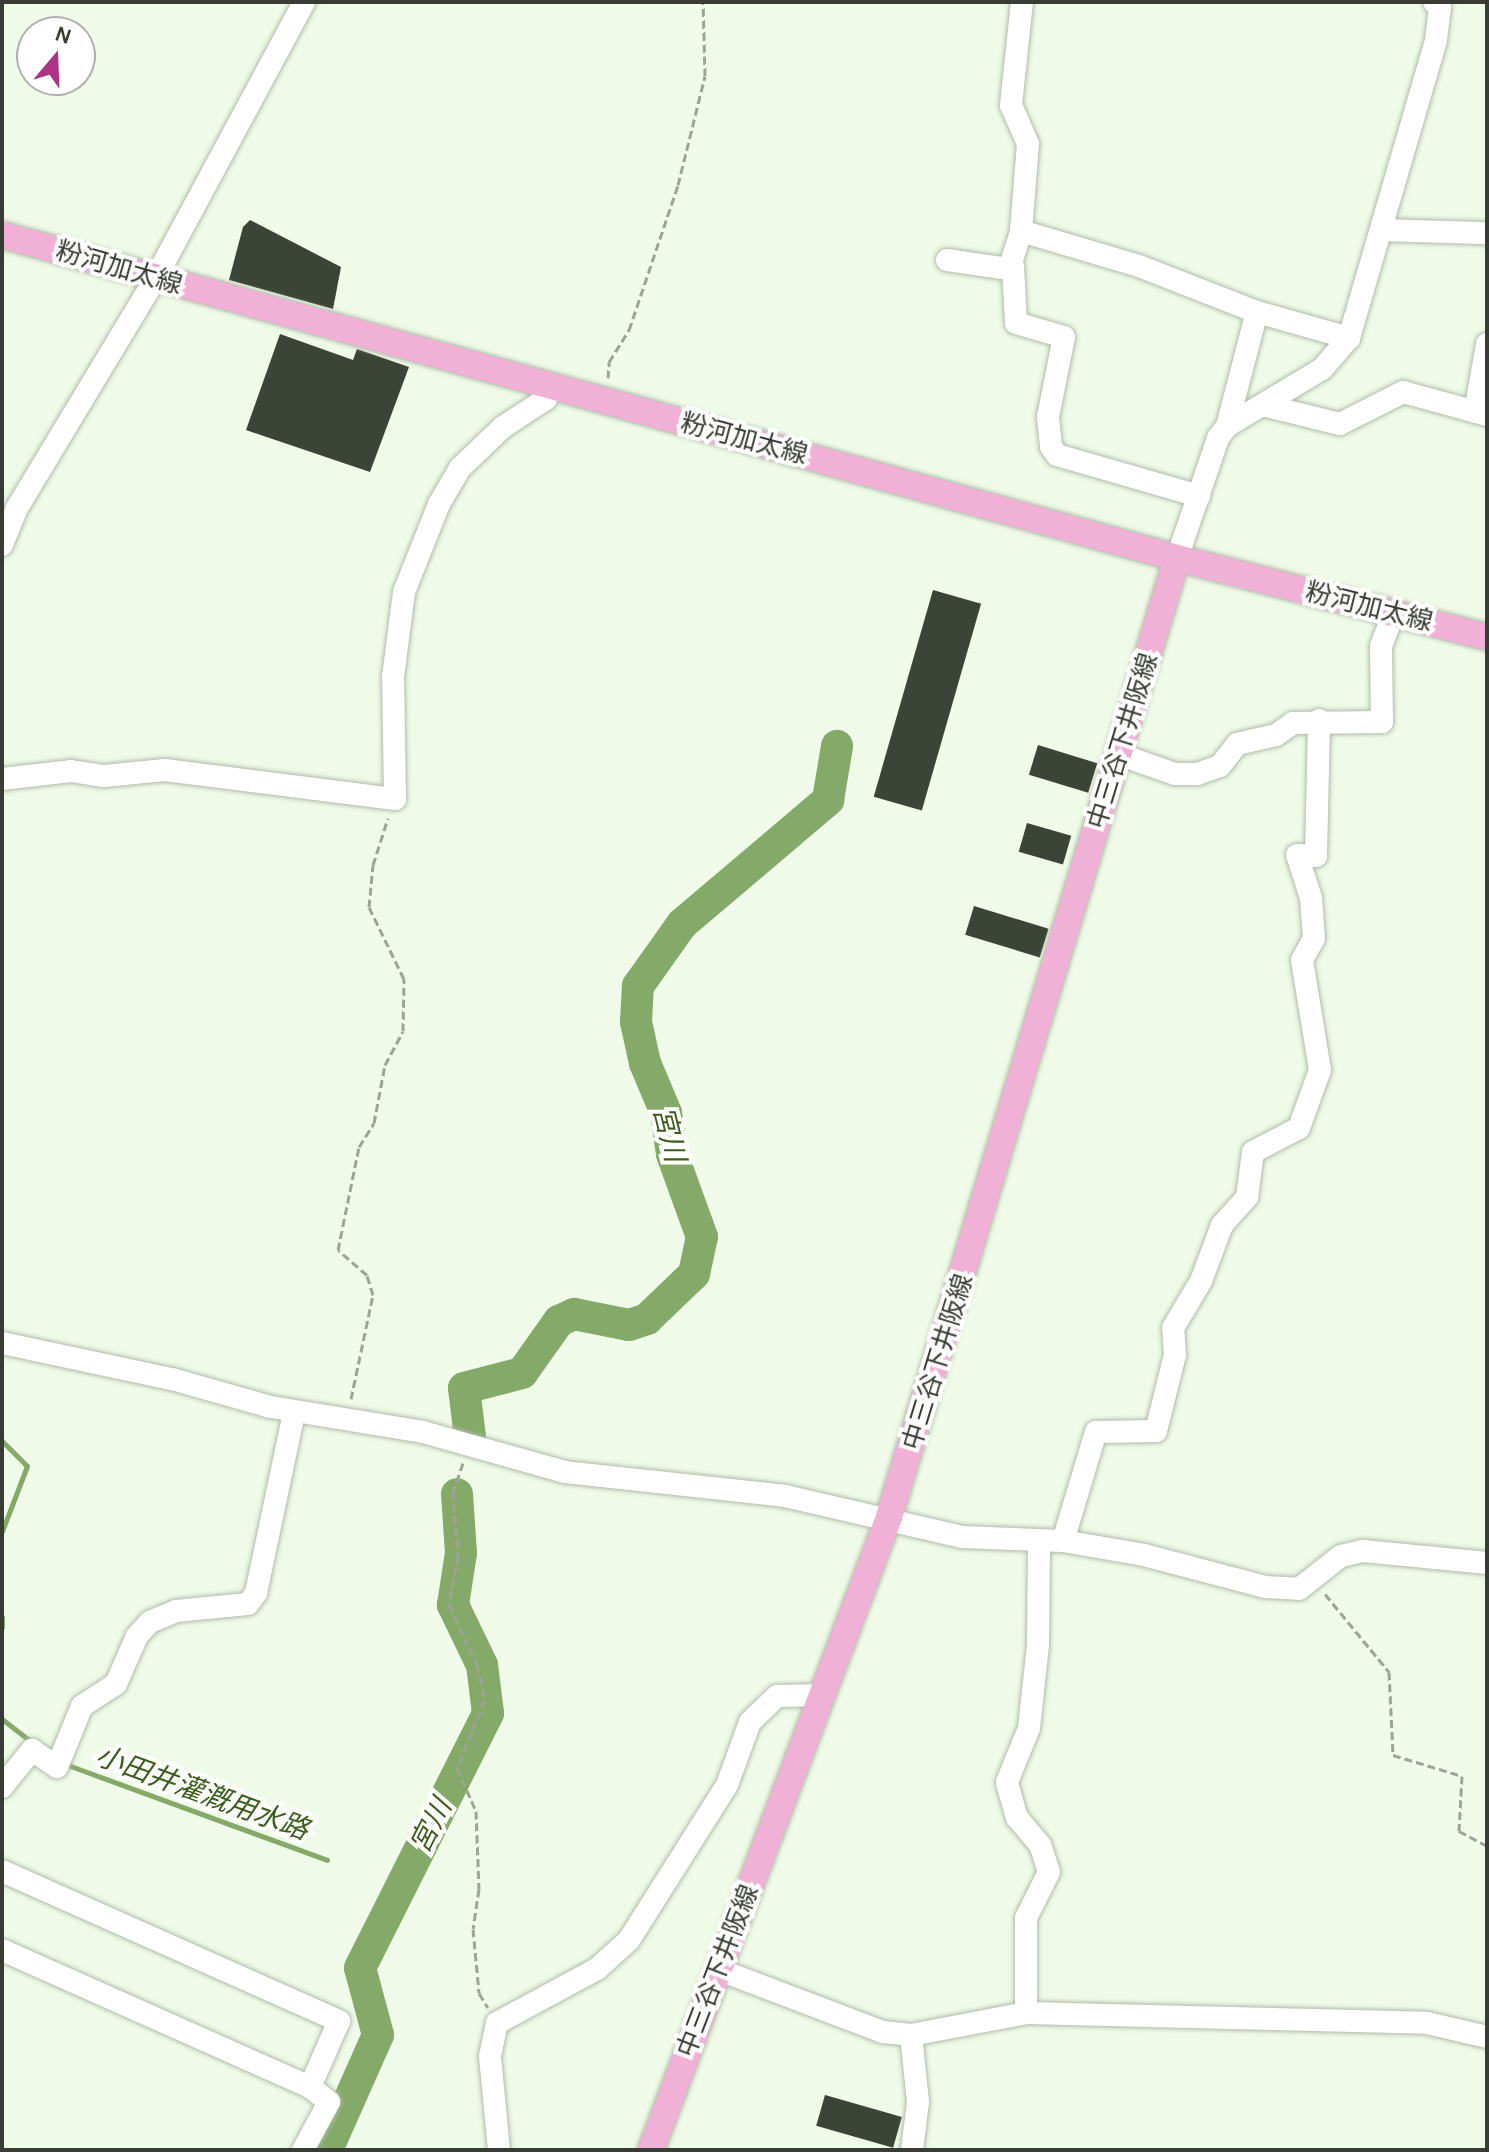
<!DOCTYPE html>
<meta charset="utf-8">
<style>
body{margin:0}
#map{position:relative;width:1489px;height:2152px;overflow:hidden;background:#effae8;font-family:Karla,"Noto Sans JP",sans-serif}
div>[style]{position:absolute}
.stream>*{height:5px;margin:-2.5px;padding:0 2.5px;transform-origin:2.5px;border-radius:2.5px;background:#84a968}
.river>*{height:32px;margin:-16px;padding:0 16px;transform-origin:16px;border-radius:16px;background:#84a968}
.building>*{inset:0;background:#3b4436;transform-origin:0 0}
.path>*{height:3px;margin-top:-1.5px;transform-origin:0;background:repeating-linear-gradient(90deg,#9ca497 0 8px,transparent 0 12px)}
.roads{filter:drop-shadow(0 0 2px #b1bbaa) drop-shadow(0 0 2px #b1bbaa)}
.minor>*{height:22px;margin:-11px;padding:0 11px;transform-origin:11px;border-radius:11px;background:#fff}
.major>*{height:26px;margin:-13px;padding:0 13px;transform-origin:13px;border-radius:13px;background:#f1b0d6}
span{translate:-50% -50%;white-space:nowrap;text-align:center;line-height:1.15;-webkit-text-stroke:8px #fff;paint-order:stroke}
.street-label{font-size:26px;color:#383c35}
.water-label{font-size:28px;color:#3b5e1b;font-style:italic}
.frame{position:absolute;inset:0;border:4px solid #383c35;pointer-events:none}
.north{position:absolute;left:16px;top:16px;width:80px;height:80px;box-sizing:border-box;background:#fff;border:2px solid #afb1ae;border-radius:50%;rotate:19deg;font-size:22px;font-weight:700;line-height:32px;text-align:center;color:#383c35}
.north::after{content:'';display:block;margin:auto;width:28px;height:36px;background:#b03485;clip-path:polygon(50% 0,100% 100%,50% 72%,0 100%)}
</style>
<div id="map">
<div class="stream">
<i style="left:2px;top:1441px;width:35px;rotate:45deg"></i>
<i style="left:27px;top:1466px;width:70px;rotate:111deg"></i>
<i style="left:2px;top:1617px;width:10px;rotate:90deg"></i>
<i style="left:2px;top:1719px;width:37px;rotate:38deg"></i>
<i style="left:65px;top:1764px;width:279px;rotate:20.1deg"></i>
</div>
<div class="river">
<i style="left:470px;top:1437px;width:49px;rotate:-97deg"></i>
<i style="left:464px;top:1388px;width:60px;rotate:-14.5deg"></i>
<i style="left:522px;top:1373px;width:64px;rotate:-54.6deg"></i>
<i style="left:559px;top:1321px;width:17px;rotate:-25deg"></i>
<i style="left:574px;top:1314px;width:56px;rotate:11.3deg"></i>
<i style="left:629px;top:1325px;width:19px;rotate:-18deg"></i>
<i style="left:647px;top:1319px;width:65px;rotate:-43.8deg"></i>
<i style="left:694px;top:1274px;width:38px;rotate:-78deg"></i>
<i style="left:702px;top:1237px;width:88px;rotate:-109.9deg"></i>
<i style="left:672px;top:1154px;width:41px;rotate:-98.3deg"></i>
<i style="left:666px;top:1113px;width:54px;rotate:-112.8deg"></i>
<i style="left:645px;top:1063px;width:42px;rotate:-102.4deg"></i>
<i style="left:636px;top:1022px;width:36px;rotate:-87deg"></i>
<i style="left:638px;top:986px;width:76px;rotate:-54.6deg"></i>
<i style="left:682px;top:924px;width:192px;rotate:-40.3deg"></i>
<i style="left:828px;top:800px;width:55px;rotate:-80.5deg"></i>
<i style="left:327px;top:2150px;width:126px;rotate:-66.1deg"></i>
<i style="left:378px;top:2035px;width:69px;rotate:-105deg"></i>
<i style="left:360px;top:1968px;width:285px;rotate:-63.3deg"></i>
<i style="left:488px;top:1713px;width:48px;rotate:-97.1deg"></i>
<i style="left:482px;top:1665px;width:67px;rotate:-115.8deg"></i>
<i style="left:453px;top:1605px;width:53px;rotate:-81.3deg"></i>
<i style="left:461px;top:1553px;width:59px;rotate:-93.9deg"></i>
</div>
<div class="building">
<i style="clip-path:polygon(250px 220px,341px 267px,333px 309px,229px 280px,243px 227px)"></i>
<i style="clip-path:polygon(280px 334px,353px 360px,357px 349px,409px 367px,370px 472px,246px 430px)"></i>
<i style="left:933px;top:590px;width:50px;height:215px;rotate:16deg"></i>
<i style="left:1038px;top:745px;width:62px;height:31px;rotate:17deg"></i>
<i style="left:1027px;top:823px;width:46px;height:30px;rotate:16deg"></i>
<i style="left:974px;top:906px;width:78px;height:30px;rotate:17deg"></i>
<i style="left:825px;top:2095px;width:80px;height:32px;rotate:16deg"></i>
</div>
<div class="path">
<i style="left:608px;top:378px;width:16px;rotate:-86deg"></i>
<i style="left:609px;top:362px;width:38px;rotate:-58deg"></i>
<i style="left:629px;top:330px;width:153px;rotate:-71.3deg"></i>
<i style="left:678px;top:185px;width:112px;rotate:-76.1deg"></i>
<i style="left:705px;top:76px;width:74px;rotate:-91.5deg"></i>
<i style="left:351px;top:1399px;width:106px;rotate:-78.1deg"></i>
<i style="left:373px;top:1295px;width:21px;rotate:-107deg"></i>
<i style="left:367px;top:1275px;width:38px;rotate:-139deg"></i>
<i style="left:338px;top:1250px;width:105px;rotate:-78.5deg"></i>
<i style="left:359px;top:1147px;width:28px;rotate:-58deg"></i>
<i style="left:374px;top:1123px;width:59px;rotate:-79.3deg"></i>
<i style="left:385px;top:1065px;width:38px;rotate:-62deg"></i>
<i style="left:403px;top:1031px;width:52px;rotate:-88.9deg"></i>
<i style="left:404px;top:979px;width:80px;rotate:-115.9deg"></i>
<i style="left:369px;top:907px;width:42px;rotate:-84.6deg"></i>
<i style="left:373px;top:865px;width:49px;rotate:-72.3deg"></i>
<i style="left:463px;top:1463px;width:31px;rotate:109deg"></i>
<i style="left:453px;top:1492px;width:63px;rotate:85.5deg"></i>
<i style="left:458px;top:1555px;width:51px;rotate:100.2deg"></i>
<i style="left:449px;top:1605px;width:66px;rotate:65deg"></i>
<i style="left:477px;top:1665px;width:36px;rotate:77deg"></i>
<i style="left:485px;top:1700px;width:74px;rotate:112.4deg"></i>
<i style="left:457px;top:1768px;width:47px;rotate:66.2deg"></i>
<i style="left:476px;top:1811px;width:78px;rotate:87.8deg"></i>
<i style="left:479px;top:1889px;width:40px;rotate:98.5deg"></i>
<i style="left:473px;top:1929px;width:64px;rotate:84.6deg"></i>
<i style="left:479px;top:1993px;width:17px;rotate:59deg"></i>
<i style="left:1325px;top:1594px;width:101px;rotate:50.6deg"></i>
<i style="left:1389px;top:1672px;width:83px;rotate:87.2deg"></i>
<i style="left:1393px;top:1755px;width:72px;rotate:16.9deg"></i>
<i style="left:1462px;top:1776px;width:55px;rotate:93.1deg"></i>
<i style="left:1459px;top:1831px;width:32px;rotate:28deg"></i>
</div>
<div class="roads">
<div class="minor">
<i style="left:1022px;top:2px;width:104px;rotate:96.1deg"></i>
<i style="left:1011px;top:105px;width:43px;rotate:66.4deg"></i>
<i style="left:1028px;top:144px;width:87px;rotate:94.6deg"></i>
<i style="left:1021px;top:231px;width:123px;rotate:16.5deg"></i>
<i style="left:1139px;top:266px;width:127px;rotate:21.3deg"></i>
<i style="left:1383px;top:230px;width:104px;rotate:1.7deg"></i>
<i style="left:947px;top:260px;width:63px;rotate:8.3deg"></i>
<i style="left:1009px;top:269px;width:40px;rotate:-72deg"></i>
<i style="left:1013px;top:266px;width:57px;rotate:87deg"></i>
<i style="left:1016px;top:323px;width:50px;rotate:16.3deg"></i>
<i style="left:1064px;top:337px;width:82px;rotate:101.3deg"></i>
<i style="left:1048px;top:417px;width:30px;rotate:84deg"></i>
<i style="left:1051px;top:447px;width:10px;rotate:53deg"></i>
<i style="left:1057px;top:455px;width:148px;rotate:16.1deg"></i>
<i style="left:1263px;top:405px;width:79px;rotate:13.9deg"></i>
<i style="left:1340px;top:424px;width:71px;rotate:-26.9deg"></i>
<i style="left:1403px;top:392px;width:87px;rotate:15.3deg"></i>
<i style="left:1475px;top:412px;width:69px;rotate:-80deg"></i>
<i style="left:1227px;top:426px;width:118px;rotate:-75.3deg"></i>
<i style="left:1257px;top:312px;width:96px;rotate:15.8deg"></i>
<i style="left:2px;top:545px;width:40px;rotate:-68deg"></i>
<i style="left:17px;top:508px;width:267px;rotate:-58.9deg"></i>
<i style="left:155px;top:279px;width:315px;rotate:-61.7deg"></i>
<i style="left:1177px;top:558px;width:127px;rotate:-71.1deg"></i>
<i style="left:1218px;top:438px;width:15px;rotate:-53deg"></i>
<i style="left:1227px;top:426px;width:111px;rotate:-31deg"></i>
<i style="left:1322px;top:369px;width:41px;rotate:-48.9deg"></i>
<i style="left:1349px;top:338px;width:310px;rotate:-73.7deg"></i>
<i style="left:1436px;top:40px;width:32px;rotate:-83deg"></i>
<i style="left:1440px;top:8px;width:8px;rotate:-135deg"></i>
<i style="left:1118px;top:754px;width:60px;rotate:19.3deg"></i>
<i style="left:1175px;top:774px;width:22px"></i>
<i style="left:1197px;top:774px;width:24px;rotate:-19deg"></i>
<i style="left:1220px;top:766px;width:28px;rotate:-52deg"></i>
<i style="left:1237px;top:744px;width:40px;rotate:-13deg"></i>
<i style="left:1276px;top:735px;width:21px;rotate:-35deg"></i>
<i style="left:1293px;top:723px;width:89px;rotate:-0.6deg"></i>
<i style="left:1382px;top:722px;width:76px;rotate:-90.8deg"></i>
<i style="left:1381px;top:646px;width:34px;rotate:-69deg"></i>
<i style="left:2px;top:779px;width:69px;rotate:-6.6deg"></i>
<i style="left:71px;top:771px;width:33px;rotate:9deg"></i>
<i style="left:104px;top:776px;width:61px;rotate:-5.6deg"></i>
<i style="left:165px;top:770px;width:232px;rotate:7.2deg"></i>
<i style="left:395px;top:799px;width:122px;rotate:-90.9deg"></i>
<i style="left:393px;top:677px;width:86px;rotate:-82.6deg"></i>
<i style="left:404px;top:592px;width:95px;rotate:-68.3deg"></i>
<i style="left:439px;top:504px;width:42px;rotate:-59.7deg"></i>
<i style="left:460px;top:468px;width:59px;rotate:-43.6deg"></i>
<i style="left:503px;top:427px;width:51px;rotate:-33.1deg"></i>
<i style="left:546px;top:399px;width:13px;rotate:-67deg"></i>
<i style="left:2px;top:1343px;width:174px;rotate:12deg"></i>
<i style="left:172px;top:1379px;width:103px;rotate:15.8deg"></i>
<i style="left:271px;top:1407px;width:154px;rotate:9.3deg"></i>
<i style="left:423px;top:1432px;width:148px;rotate:15.7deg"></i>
<i style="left:565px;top:1472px;width:221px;rotate:6.2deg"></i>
<i style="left:785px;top:1496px;width:183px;rotate:13deg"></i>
<i style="left:963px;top:1537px;width:100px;rotate:2.3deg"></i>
<i style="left:1063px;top:1541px;width:82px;rotate:9.8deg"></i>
<i style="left:1144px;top:1555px;width:125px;rotate:14.8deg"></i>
<i style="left:1265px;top:1587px;width:34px;rotate:3deg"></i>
<i style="left:1299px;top:1589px;width:53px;rotate:-38.2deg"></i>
<i style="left:1341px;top:1556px;width:23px;rotate:-13deg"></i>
<i style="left:1363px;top:1551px;width:125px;rotate:5.5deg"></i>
<i style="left:1063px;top:1541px;width:114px;rotate:-73.2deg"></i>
<i style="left:1096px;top:1432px;width:60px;rotate:-1deg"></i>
<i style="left:1156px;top:1431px;width:78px;rotate:-76deg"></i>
<i style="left:1175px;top:1355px;width:27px;rotate:-94deg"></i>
<i style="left:1173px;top:1328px;width:55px;rotate:-59.2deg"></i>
<i style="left:1201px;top:1281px;width:60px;rotate:-69.4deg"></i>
<i style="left:1222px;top:1225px;width:38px;rotate:-48deg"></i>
<i style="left:1247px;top:1197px;width:45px;rotate:-82.4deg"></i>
<i style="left:1253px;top:1152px;width:52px;rotate:-27.6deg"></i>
<i style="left:1299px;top:1128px;width:62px;rotate:-70.1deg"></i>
<i style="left:1320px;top:1070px;width:111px;rotate:-99.3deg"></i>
<i style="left:1302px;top:960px;width:25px;rotate:-61deg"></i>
<i style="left:1314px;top:938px;width:40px;rotate:-94.3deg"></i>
<i style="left:1311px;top:898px;width:45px;rotate:-108deg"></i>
<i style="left:1297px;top:855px;width:19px;rotate:3deg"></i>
<i style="left:1316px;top:856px;width:136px;rotate:-88.7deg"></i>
<i style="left:2px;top:1787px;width:48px;rotate:-51deg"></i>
<i style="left:32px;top:1750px;width:30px;rotate:34deg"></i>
<i style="left:57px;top:1767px;width:66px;rotate:-67.7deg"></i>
<i style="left:82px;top:1706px;width:40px;rotate:-32.9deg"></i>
<i style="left:116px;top:1684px;width:52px;rotate:-66.4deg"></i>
<i style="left:137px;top:1636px;width:19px;rotate:-47deg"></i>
<i style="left:150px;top:1622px;width:28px;rotate:-23deg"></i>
<i style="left:176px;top:1611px;width:72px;rotate:-5.6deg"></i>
<i style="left:248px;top:1604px;width:14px;rotate:-54deg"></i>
<i style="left:256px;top:1593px;width:185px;rotate:-78.1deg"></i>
<i style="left:2px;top:1871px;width:369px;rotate:24deg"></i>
<i style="left:339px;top:2021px;width:72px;rotate:113.7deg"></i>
<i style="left:2px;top:1950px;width:337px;rotate:24deg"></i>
<i style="left:310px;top:2087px;width:24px;rotate:38deg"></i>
<i style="left:329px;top:2102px;width:55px;rotate:118.4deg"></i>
<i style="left:717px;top:1969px;width:178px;rotate:20.8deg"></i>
<i style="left:883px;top:2032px;width:28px;rotate:6deg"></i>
<i style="left:911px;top:2035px;width:117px;rotate:-10.8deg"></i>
<i style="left:1026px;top:2013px;width:401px;rotate:1.4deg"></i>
<i style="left:1427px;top:2023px;width:62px;rotate:13.1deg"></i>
<i style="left:1026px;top:2013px;width:95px;rotate:-90deg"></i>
<i style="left:1026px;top:1918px;width:51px;rotate:-63.4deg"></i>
<i style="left:1049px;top:1872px;width:28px;rotate:-108deg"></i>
<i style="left:1040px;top:1845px;width:35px;rotate:-130deg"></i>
<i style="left:1017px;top:1818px;width:37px;rotate:-106deg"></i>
<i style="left:1007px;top:1782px;width:58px;rotate:-67.8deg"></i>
<i style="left:1029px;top:1728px;width:83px;rotate:-83.8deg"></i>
<i style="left:1038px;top:1645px;width:101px;rotate:-89.4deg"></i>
<i style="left:911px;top:2035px;width:67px;rotate:84deg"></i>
<i style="left:918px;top:2102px;width:48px;rotate:97.1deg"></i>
<i style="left:499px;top:2150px;width:94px;rotate:-95.5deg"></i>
<i style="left:490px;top:2056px;width:34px;rotate:-78deg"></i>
<i style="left:497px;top:2023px;width:114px;rotate:-28.4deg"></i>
<i style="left:597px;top:1969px;width:43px;rotate:-42.2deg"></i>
<i style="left:629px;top:1940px;width:183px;rotate:-57.7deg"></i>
<i style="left:727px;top:1785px;width:67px;rotate:-69.9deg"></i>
<i style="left:750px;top:1722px;width:37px;rotate:-44deg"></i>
<i style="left:777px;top:1696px;width:47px;rotate:-1.2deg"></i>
</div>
<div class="major">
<i style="left:2px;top:235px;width:1219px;rotate:15.37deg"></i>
<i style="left:1177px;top:558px;width:320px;rotate:14.3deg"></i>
<i style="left:651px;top:2150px;width:676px;rotate:-69.39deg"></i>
<i style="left:889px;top:1517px;width:1001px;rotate:-73.28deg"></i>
</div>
</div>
<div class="street-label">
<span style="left:119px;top:268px;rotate:16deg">粉河加太線</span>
<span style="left:744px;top:439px;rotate:15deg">粉河加太線</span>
<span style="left:1369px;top:607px;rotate:14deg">粉河加太線</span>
<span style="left:1123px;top:741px;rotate:-73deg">中三谷下井阪線</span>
<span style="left:938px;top:1362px;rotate:-73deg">中三谷下井阪線</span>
<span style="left:718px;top:1971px;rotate:-69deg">中三谷下井阪線</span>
</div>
<div class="water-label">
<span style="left:669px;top:1134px;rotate:76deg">宮川</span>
<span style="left:202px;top:1793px;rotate:20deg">小田井灌漑用水路</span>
<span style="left:431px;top:1826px;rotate:-63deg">宮川</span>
</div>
<div class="frame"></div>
<div class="north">N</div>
</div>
